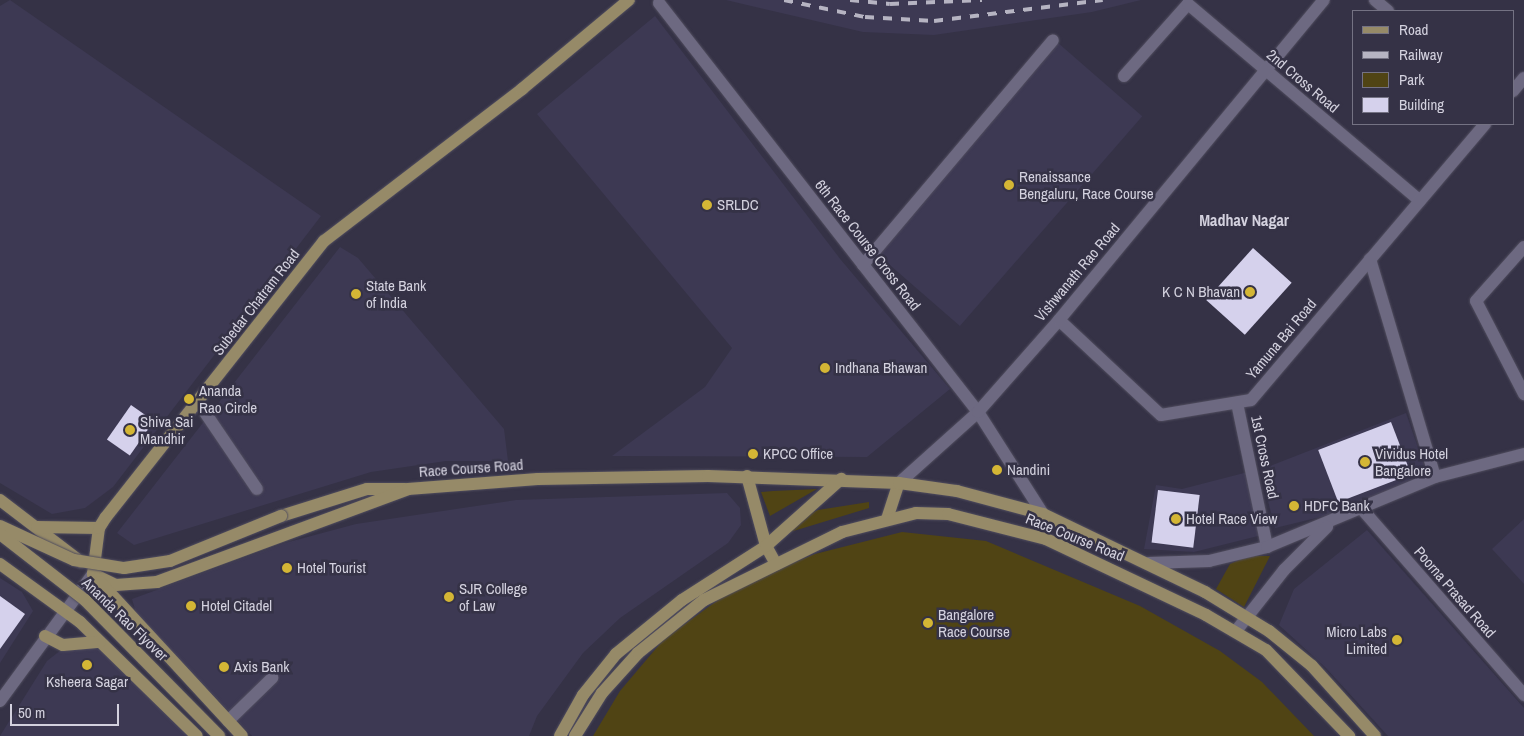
<!DOCTYPE html>
<style>
body{margin:0}
#map{position:relative;width:1524px;height:736px;overflow:hidden;background:#353246;font-family:"Archivo Narrow",sans-serif}
div>[style]{position:absolute}
.built>*{inset:0;background:#3d3953;transform-origin:0 0}
.green>*{inset:0;background:#504414}
.building>*{inset:0;background:#d5d1ec;transform-origin:0 0}
.roads{filter:drop-shadow(0 0 1px #504d5e) drop-shadow(0 0 1px #504d5e)}
.minor>*{height:12px;margin:-6px;padding:0 6px;transform-origin:6px;border-radius:6px;background:#6d6981}
.major>*{height:12px;margin:-6px;padding:0 6px;transform-origin:6px;border-radius:6px;background:#968a68}
.rail>*{height:4px;margin-top:-2px;transform-origin:0;background:repeating-linear-gradient(90deg,#b6b4c2 0 9px,transparent 0 18px)}
.bridges{filter:drop-shadow(0 0 1px #504d5e) drop-shadow(0 0 1px #504d5e)}
.major-bridge>*{height:12px;margin:-6px;padding:0 6px;transform-origin:6px;border-radius:6px;background:#968a68}
.dots>*{width:14px;height:14px;translate:-50% -50%;box-sizing:border-box;border:2px solid #353246;border-radius:50%}
span{translate:-50% -50%;white-space:nowrap;text-align:center;line-height:1.15;-webkit-text-stroke:5px #353246;paint-order:stroke}
.street-label{font-size:15px;color:#d3d1de}
.poi-label{font-size:15px;color:#d3d1de}
.left{translate:0 -50%;text-align:left}
.right{translate:-100% -50%;text-align:right}
.neighbourhood-label{font-size:16px;color:#d3d1de;font-weight:700}
.legend{position:absolute;left:1352px;top:10px;width:162px;height:115px;box-sizing:border-box;background:#353246;border:1px solid #747283;margin:0;padding:6px 9px;list-style:none;font-size:15px;color:#d3d1de}
.legend li{display:flex;align-items:center;gap:10px;height:25px}
.legend b{width:25px;border:1px solid #747283}
.scale{position:absolute;left:10px;top:704px;width:109px;height:22px;box-sizing:border-box;border:2px solid #d3d1de;border-top:0;padding-left:6px;font-size:15px;line-height:18px;white-space:nowrap;color:#d3d1de;-webkit-text-stroke:4px #353246;paint-order:stroke}
</style>
<div id="map">
<div class="built">
<i style="clip-path:polygon(10px 0,321px 216px,113px 487px,85px 508px,52px 514px,0 483px,0 6px)"></i>
<i style="clip-path:polygon(726px 0,1141px 0,1092px 12px,934px 35px,863px 32px)"></i>
<i style="clip-path:polygon(655px 16px,841px 260px,950px 389px,867px 457px,612px 456px,705px 387px,732px 348px,537px 114px)"></i>
<i style="left:1057px;top:42px;width:113px;height:278px;rotate:41deg"></i>
<i style="clip-path:polygon(340px 247px,358px 258px,504px 429px,508px 461px,446px 461px,371px 472px,134px 545px,117px 533px)"></i>
<i style="clip-path:polygon(1406px 413px,1427px 474px,1337px 513px,1275px 528px,1260px 470px)"></i>
<i style="clip-path:polygon(1248px 472px,1262px 535px,1194px 552px,1144px 549px,1156px 485px,1182px 489px)"></i>
<i style="clip-path:polygon(727px 493px,740px 508px,741px 525px,728px 543px,620px 618px,583px 653px,537px 716px,529px 736px,252px 736px,136px 613px,132px 599px,285px 543px,356px 524px,516px 500px)"></i>
<i style="clip-path:polygon(1524px 519px,1524px 584px,1492px 549px)"></i>
<i style="clip-path:polygon(1367px 530px,1524px 708px,1524px 736px,1388px 736px,1326px 668px,1279px 625px,1294px 589px)"></i>
<i style="clip-path:polygon(0 578px,22px 592px,33px 611px,0 663px)"></i>
<i style="clip-path:polygon(83px 645px,103px 651px,188px 736px,0 736px,47px 661px,61px 650px)"></i>
</div>
<div class="green">
<i style="clip-path:polygon(817px 489px,770px 516px,761px 492px,773px 491px)"></i>
<i style="clip-path:polygon(869px 502px,869px 508px,787px 533px,802px 517px,818px 510px)"></i>
<i style="clip-path:polygon(902px 532px,986px 541px,1140px 606px,1220px 651px,1262px 682px,1314px 736px,593px 736px,620px 691px,664px 639px,739px 585px,815px 554px)"></i>
<i style="clip-path:polygon(1248px 556px,1270px 556px,1244px 607px,1216px 589px,1230px 564px)"></i>
</div>
<div class="building">
<i style="left:1253px;top:248px;width:52px;height:70px;rotate:42deg"></i>
<i style="left:131px;top:405px;width:28px;height:42px;rotate:35deg"></i>
<i style="left:1391px;top:422px;width:56px;height:78px;rotate:69deg"></i>
<i style="left:1158px;top:490px;width:42px;height:53px;rotate:7deg"></i>
<i style="clip-path:polygon(0 596px,25px 614px,0 649px)"></i>
</div>
<div class="roads">
<div class="minor">
<i style="left:1375px;top:0;width:17px;rotate:40deg"></i>
<i style="left:659px;top:3px;width:519px;rotate:52.05deg"></i>
<i style="left:978px;top:412px;width:121px;rotate:57.5deg"></i>
<i style="left:1124px;top:76px;width:96px;rotate:-48.4deg"></i>
<i style="left:1188px;top:4px;width:304px;rotate:40.3deg"></i>
<i style="left:1513px;top:91px;width:17px;rotate:-50deg"></i>
<i style="left:1524px;top:247px;width:72px;rotate:131.6deg"></i>
<i style="left:1476px;top:301px;width:105px;rotate:62.7deg"></i>
<i style="left:1370px;top:259px;width:227px;rotate:73.4deg"></i>
<i style="left:863px;top:265px;width:294px;rotate:-49.8deg"></i>
<i style="left:1059px;top:320px;width:139px;rotate:43deg"></i>
<i style="left:1161px;top:415px;width:91px;rotate:-9.5deg"></i>
<i style="left:1251px;top:400px;width:362px;rotate:-49.7deg"></i>
<i style="left:198px;top:402px;width:105px;rotate:55.9deg"></i>
<i style="left:1237px;top:403px;width:147px;rotate:78.2deg"></i>
<i style="left:899px;top:483px;width:106px;rotate:-41.9deg"></i>
<i style="left:978px;top:412px;width:123px;rotate:-48.6deg"></i>
<i style="left:1059px;top:320px;width:415px;rotate:-50.4deg"></i>
<i style="left:1362px;top:509px;width:247px;rotate:48.9deg"></i>
<i style="left:1149px;top:563px;width:60px;rotate:-1.9deg"></i>
<i style="left:1209px;top:561px;width:60px;rotate:-13.6deg"></i>
<i style="left:1267px;top:547px;width:182px;rotate:-22.6deg"></i>
<i style="left:1435px;top:477px;width:92px;rotate:-14.5deg"></i>
<i style="left:1236px;top:631px;width:78px;rotate:-51.8deg"></i>
<i style="left:1284px;top:570px;width:61px;rotate:-45deg"></i>
<i style="left:0;top:701px;width:157px;rotate:-53.8deg"></i>
<i style="left:228px;top:721px;width:62px;rotate:-44.3deg"></i>
</div>
<div class="major">
<i style="left:747px;top:476px;width:73px;rotate:74.8deg"></i>
<i style="left:766px;top:546px;width:21px;rotate:61deg"></i>
<i style="left:0;top:500px;width:102px;rotate:37.4deg"></i>
<i style="left:281px;top:516px;width:90px;rotate:-17.4deg"></i>
<i style="left:367px;top:489px;width:38px"></i>
<i style="left:887px;top:519px;width:38px;rotate:-72deg"></i>
<i style="left:37px;top:527px;width:62px;rotate:0.9deg"></i>
<i style="left:0;top:564px;width:99px;rotate:35.9deg"></i>
<i style="left:80px;top:622px;width:163px;rotate:44.3deg"></i>
<i style="left:93px;top:574px;width:25px;rotate:26deg"></i>
<i style="left:116px;top:585px;width:41px;rotate:-4.2deg"></i>
<i style="left:157px;top:582px;width:268px;rotate:-20.3deg"></i>
<i style="left:408px;top:489px;width:130px;rotate:-4.4deg"></i>
<i style="left:538px;top:479px;width:170px;rotate:-1deg"></i>
<i style="left:708px;top:476px;width:191px;rotate:2.1deg"></i>
<i style="left:899px;top:483px;width:59px;rotate:7.9deg"></i>
<i style="left:957px;top:491px;width:89px;rotate:15deg"></i>
<i style="left:1043px;top:514px;width:180px;rotate:25.7deg"></i>
<i style="left:1205px;top:592px;width:75px;rotate:31.4deg"></i>
<i style="left:1269px;top:631px;width:55px;rotate:39.1deg"></i>
<i style="left:1312px;top:666px;width:94px;rotate:48deg"></i>
<i style="left:93px;top:574px;width:46px;rotate:-82.6deg"></i>
<i style="left:99px;top:528px;width:13px;rotate:-58deg"></i>
<i style="left:106px;top:517px;width:352px;rotate:-51.7deg"></i>
<i style="left:324px;top:241px;width:250px;rotate:-37.5deg"></i>
<i style="left:522px;top:89px;width:139px;rotate:-39.8deg"></i>
<i style="left:100px;top:582px;width:209px;rotate:47.3deg"></i>
<i style="left:45px;top:636px;width:20px;rotate:27deg"></i>
<i style="left:63px;top:645px;width:37px;rotate:-5deg"></i>
<i style="left:560px;top:736px;width:47px;rotate:-60.7deg"></i>
<i style="left:583px;top:695px;width:53px;rotate:-51.2deg"></i>
<i style="left:616px;top:654px;width:85px;rotate:-39.3deg"></i>
<i style="left:682px;top:600px;width:100px;rotate:-32.7deg"></i>
<i style="left:766px;top:546px;width:101px;rotate:-41.8deg"></i>
<i style="left:575px;top:736px;width:51px;rotate:-57.9deg"></i>
<i style="left:602px;top:693px;width:54px;rotate:-48deg"></i>
<i style="left:638px;top:653px;width:85px;rotate:-38.8deg"></i>
<i style="left:704px;top:600px;width:154px;rotate:-26.2deg"></i>
<i style="left:842px;top:532px;width:76px;rotate:-14.4deg"></i>
<i style="left:916px;top:513px;width:32px;rotate:2deg"></i>
<i style="left:948px;top:514px;width:101px;rotate:14.3deg"></i>
<i style="left:1046px;top:539px;width:177px;rotate:25.4deg"></i>
<i style="left:1206px;top:615px;width:69px;rotate:30.3deg"></i>
<i style="left:1266px;top:650px;width:120px;rotate:46deg"></i>
</div>
</div>
<div class="rail">
<i style="left:784px;top:0;width:83px;rotate:11.9deg"></i>
<i style="left:865px;top:17px;width:69px;rotate:3.3deg"></i>
<i style="left:934px;top:21px;width:170px;rotate:-7.1deg"></i>
<i style="left:850px;top:0;width:40px;rotate:5.7deg"></i>
<i style="left:890px;top:4px;width:92px;rotate:-2.5deg"></i>
</div>
<div class="bridges">
<div class="major-bridge">
<i style="left:0;top:526px;width:81px;rotate:24.7deg"></i>
<i style="left:74px;top:560px;width:51px;rotate:9.1deg"></i>
<i style="left:124px;top:568px;width:47px;rotate:-8.7deg"></i>
<i style="left:170px;top:561px;width:120px;rotate:-22.1deg"></i>
<i style="left:0;top:534px;width:108px;rotate:37.8deg"></i>
<i style="left:85px;top:600px;width:191px;rotate:45.4deg"></i>
</div>
</div>
<div class="dots">
<i style="left:1009px;top:185px;background:#d4b635"></i>
<i style="left:707px;top:205px;background:#d4b635"></i>
<i style="left:1250px;top:292px;background:#d4b635"></i>
<i style="left:356px;top:294px;background:#d4b635"></i>
<i style="left:825px;top:368px;background:#d4b635"></i>
<i style="left:189px;top:399px;background:#d4b635"></i>
<i style="left:130px;top:430px;background:#d4b635"></i>
<i style="left:753px;top:454px;background:#d4b635"></i>
<i style="left:1365px;top:462px;background:#d4b635"></i>
<i style="left:997px;top:470px;background:#d4b635"></i>
<i style="left:1294px;top:506px;background:#d4b635"></i>
<i style="left:1176px;top:519px;background:#d4b635"></i>
<i style="left:287px;top:568px;background:#d4b635"></i>
<i style="left:449px;top:597px;background:#d4b635"></i>
<i style="left:191px;top:606px;background:#d4b635"></i>
<i style="left:928px;top:623px;background:#d4b635"></i>
<i style="left:1397px;top:640px;background:#d4b635"></i>
<i style="left:87px;top:665px;background:#d4b635"></i>
<i style="left:224px;top:667px;background:#d4b635"></i>
</div>
<div class="street-label">
<span style="left:1303px;top:81px;rotate:40deg">2nd Cross Road</span>
<span style="left:868px;top:245px;rotate:52deg">6th Race Course Cross Road</span>
<span style="left:1077px;top:272px;rotate:-50deg">Vishwanath Rao Road</span>
<span style="left:256px;top:302px;rotate:-52deg">Subedar Chatram Road</span>
<span style="left:1281px;top:339px;rotate:-50deg">Yamuna Bai Road</span>
<span style="left:1265px;top:457px;rotate:78deg">1st Cross Road</span>
<span style="left:471px;top:468px;rotate:-4deg">Race Course Road</span>
<span style="left:1075px;top:537px;rotate:22deg">Race Course Road</span>
<span style="left:1455px;top:592px;rotate:49deg">Poorna Prasad Road</span>
<span style="left:125px;top:619px;rotate:44deg">Ananda Rao Flyover</span>
</div>
<div class="poi-label">
<span class="left" style="left:1019px;top:185px">Renaissance<br>Bengaluru, Race Course</span>
<span class="left" style="left:717px;top:205px">SRLDC</span>
<span class="left" style="left:366px;top:294px">State Bank<br>of India</span>
<span class="right" style="left:1240px;top:292px">K C N Bhavan</span>
<span class="left" style="left:835px;top:368px">Indhana Bhawan</span>
<span class="left" style="left:199px;top:399px">Ananda<br>Rao Circle</span>
<span class="left" style="left:140px;top:430px">Shiva Sai<br>Mandhir</span>
<span class="left" style="left:1375px;top:462px">Vividus Hotel<br>Bangalore</span>
<span class="left" style="left:763px;top:454px">KPCC Office</span>
<span class="left" style="left:1007px;top:470px">Nandini</span>
<span class="left" style="left:1304px;top:506px">HDFC Bank</span>
<span class="left" style="left:1186px;top:519px">Hotel Race View</span>
<span class="left" style="left:297px;top:568px">Hotel Tourist</span>
<span class="left" style="left:459px;top:597px">SJR College<br>of Law</span>
<span class="left" style="left:201px;top:606px">Hotel Citadel</span>
<span class="left" style="left:938px;top:623px">Bangalore<br>Race Course</span>
<span class="right" style="left:1387px;top:640px">Micro Labs<br>Limited</span>
<span class="left" style="left:234px;top:667px">Axis Bank</span>
<span style="left:87px;top:682px">Ksheera Sagar</span>
</div>
<div class="neighbourhood-label">
<span style="left:1244px;top:220px">Madhav Nagar</span>
</div>
<ul class="legend">
<li><b style="height:6px;background:#968a68"></b>Road</li>
<li><b style="height:6px;background:#b6b4c2"></b>Railway</li>
<li><b style="height:14px;background:#504414"></b>Park</li>
<li><b style="height:14px;background:#d5d1ec"></b>Building</li>
</ul>
<div class="scale">50 m</div>
</div>
